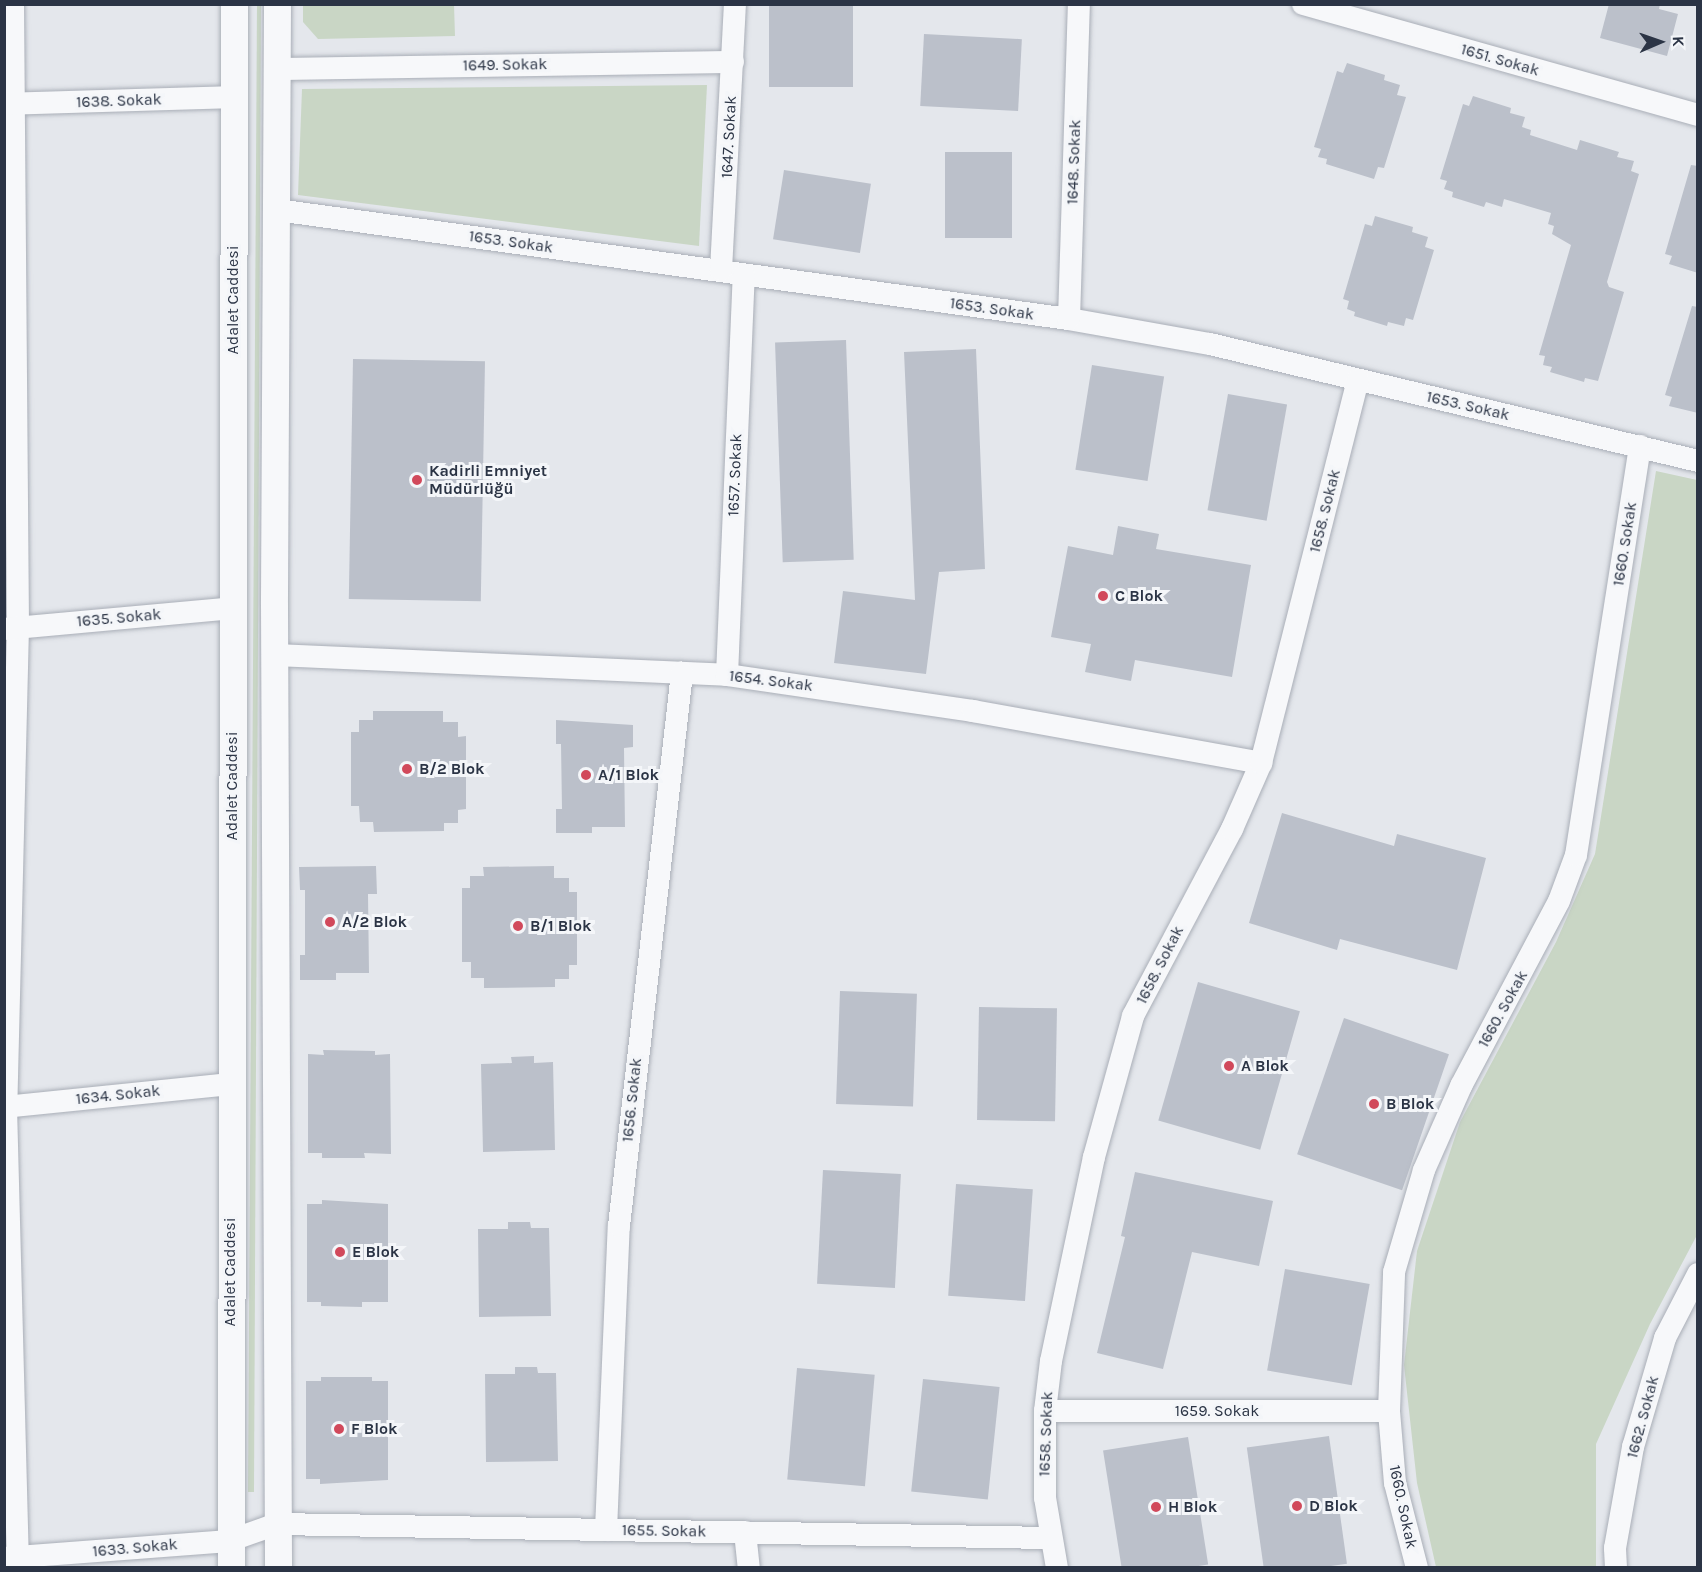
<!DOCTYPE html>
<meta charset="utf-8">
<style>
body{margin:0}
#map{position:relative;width:1702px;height:1572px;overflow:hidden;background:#e4e7ec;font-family:Karla,sans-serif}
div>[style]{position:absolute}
.green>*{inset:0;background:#c9d6c5}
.building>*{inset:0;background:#bbc0ca;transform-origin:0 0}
.roads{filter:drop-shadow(0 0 2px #a9aeb7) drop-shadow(0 0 2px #a9aeb7)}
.minor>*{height:22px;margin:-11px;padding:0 11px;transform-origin:11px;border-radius:11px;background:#f7f8fa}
.tertiary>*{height:27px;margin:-13.5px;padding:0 13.5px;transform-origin:13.5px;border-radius:13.5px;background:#f7f8fa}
.dots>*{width:16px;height:16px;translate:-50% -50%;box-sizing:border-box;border:3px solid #f4f6f9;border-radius:50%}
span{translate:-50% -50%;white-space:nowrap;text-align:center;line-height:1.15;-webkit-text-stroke:6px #f4f6f9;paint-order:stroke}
.street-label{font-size:16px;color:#2b3445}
.poi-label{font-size:16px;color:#2b3445;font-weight:700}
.left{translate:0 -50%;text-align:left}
.frame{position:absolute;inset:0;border:6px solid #2b3445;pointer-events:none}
.north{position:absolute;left:1630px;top:12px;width:60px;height:60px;-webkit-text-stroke:4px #f4f6f9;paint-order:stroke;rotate:88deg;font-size:16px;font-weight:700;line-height:24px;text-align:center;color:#2b3445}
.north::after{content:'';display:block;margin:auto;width:21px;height:27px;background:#2b3445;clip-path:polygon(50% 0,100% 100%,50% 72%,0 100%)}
</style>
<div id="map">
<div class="green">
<i style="clip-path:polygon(261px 4px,254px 1492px,248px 1492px,257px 5px)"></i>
<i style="clip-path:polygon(303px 5px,454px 5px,455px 36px,318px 39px,303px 22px)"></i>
<i style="clip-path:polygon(707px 85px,699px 246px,298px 195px,302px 89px)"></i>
<i style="clip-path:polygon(1656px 471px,1697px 480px,1697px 1235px,1650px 1324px,1596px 1444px,1596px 1567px,1436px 1567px,1417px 1483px,1404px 1365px,1417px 1251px,1460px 1122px,1556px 942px,1595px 854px)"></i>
</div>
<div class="building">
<i style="left:769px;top:4px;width:84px;height:83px"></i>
<i style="clip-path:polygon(1609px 4px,1660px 4px,1659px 9px,1678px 14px,1667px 56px,1600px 38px)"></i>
<i style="left:924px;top:34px;width:98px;height:72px;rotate:3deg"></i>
<i style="clip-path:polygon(1347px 63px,1385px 75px,1384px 80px,1400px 85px,1397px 95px,1406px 97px,1384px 168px,1378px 167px,1374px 179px,1326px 164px,1327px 159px,1318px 157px,1321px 149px,1314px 147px,1337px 71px,1343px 73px)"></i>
<i style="clip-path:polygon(1473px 96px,1511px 108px,1510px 113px,1525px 117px,1522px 127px,1531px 130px,1530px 135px,1577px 150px,1580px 140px,1619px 152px,1617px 157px,1634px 161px,1631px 171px,1639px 174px,1607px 282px,1609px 287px,1624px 292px,1598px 381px,1585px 378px,1584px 382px,1550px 372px,1552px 367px,1543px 365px,1545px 356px,1539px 355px,1571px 245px,1552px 234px,1554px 226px,1548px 224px,1551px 213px,1504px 199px,1502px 207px,1486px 202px,1484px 207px,1452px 197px,1453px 192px,1444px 189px,1447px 181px,1440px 179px,1463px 104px,1469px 106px)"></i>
<i style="left:945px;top:152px;width:67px;height:86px"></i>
<i style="clip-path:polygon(1691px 165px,1698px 166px,1698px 273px,1669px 264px,1672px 256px,1665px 254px)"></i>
<i style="left:784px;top:170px;width:88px;height:70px;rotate:9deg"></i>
<i style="clip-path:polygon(1375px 216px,1413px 227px,1412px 232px,1428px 237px,1425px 247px,1434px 250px,1413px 320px,1406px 318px,1404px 326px,1388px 322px,1387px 326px,1354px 316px,1355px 312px,1347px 309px,1349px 301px,1343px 299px,1365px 224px,1372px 226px)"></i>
<i style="clip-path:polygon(1692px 306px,1698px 307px,1698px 413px,1669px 406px,1672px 397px,1665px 395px)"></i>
<i style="left:846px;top:340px;width:220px;height:71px;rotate:88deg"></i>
<i style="clip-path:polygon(976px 349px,985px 569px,939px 572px,926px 674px,834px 663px,843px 591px,915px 600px,904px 352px)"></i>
<i style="left:353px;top:359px;width:132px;height:240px;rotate:1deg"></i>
<i style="left:1092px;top:365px;width:73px;height:106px;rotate:9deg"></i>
<i style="left:1228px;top:394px;width:60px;height:118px;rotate:10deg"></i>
<i style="clip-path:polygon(1118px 526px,1159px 534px,1156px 549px,1251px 565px,1232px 677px,1135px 660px,1131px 681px,1085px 672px,1091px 644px,1051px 637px,1068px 546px,1113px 555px)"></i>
<i style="clip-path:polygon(373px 711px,443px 711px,443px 722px,458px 722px,458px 737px,466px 736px,466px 809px,458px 810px,458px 823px,444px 823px,444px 831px,374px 832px,373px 822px,360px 822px,359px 806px,351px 806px,351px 732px,359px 732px,359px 720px,373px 720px)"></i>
<i style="clip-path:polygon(556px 720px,633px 725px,633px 747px,624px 748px,625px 827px,592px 827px,592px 833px,556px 833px,556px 809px,562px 809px,561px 744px,556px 744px)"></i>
<i style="clip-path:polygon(1282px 813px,1394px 846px,1397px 834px,1486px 858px,1457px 970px,1340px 939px,1337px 950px,1249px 923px)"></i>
<i style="clip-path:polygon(376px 866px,377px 894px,368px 894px,369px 973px,336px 973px,336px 980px,300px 980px,300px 955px,305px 955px,305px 890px,300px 890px,299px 867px)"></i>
<i style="clip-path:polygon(554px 866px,554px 878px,569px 878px,569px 892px,577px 892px,577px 965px,569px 965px,569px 979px,555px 979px,555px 987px,484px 988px,484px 978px,471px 978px,471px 962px,462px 962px,462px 888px,470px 888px,470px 876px,484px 876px,483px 867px)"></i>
<i style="left:1198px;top:982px;width:106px;height:144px;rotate:16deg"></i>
<i style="left:840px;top:991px;width:77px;height:113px;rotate:2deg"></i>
<i style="left:979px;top:1007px;width:78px;height:113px;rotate:1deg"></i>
<i style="left:1344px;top:1018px;width:111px;height:144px;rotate:19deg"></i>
<i style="clip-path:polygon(323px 1050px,375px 1051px,375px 1055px,390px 1054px,391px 1154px,364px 1153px,365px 1158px,322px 1158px,322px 1153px,308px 1153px,308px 1054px,324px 1055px)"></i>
<i style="clip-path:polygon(534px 1056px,534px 1063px,553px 1062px,555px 1150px,483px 1152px,481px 1064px,512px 1063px,511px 1057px)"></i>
<i style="left:823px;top:1170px;width:78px;height:114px;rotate:3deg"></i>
<i style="clip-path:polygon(1135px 1172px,1273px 1201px,1259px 1266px,1192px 1252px,1163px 1369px,1097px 1353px,1125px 1237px,1121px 1236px)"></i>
<i style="left:956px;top:1184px;width:77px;height:112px;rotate:4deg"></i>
<i style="clip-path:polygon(322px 1200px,388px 1204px,388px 1302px,362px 1302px,362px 1307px,321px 1306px,321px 1302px,307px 1302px,307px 1204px,322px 1204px)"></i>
<i style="clip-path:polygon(508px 1222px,530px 1222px,531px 1228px,549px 1228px,551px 1316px,479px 1317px,478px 1229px,508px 1229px)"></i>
<i style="left:1285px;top:1269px;width:86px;height:103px;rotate:10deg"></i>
<i style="clip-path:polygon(515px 1367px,537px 1367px,538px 1373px,556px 1373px,558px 1461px,486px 1462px,485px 1374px,515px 1374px)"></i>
<i style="left:797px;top:1368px;width:78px;height:112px;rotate:5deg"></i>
<i style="clip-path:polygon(321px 1377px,372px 1377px,372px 1381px,388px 1381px,388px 1480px,320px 1484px,320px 1479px,306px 1479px,306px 1381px,321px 1381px)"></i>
<i style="left:923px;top:1379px;width:77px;height:113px;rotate:6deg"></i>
<i style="left:1329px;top:1436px;width:129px;height:83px;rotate:82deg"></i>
<i style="left:1188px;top:1437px;width:129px;height:86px;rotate:81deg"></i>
</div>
<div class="roads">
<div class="minor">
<i style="left:13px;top:4px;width:623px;rotate:89.54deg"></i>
<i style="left:18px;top:627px;width:480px;rotate:91.4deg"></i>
<i style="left:6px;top:1107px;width:451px;rotate:88.5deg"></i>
<i style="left:1303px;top:4px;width:410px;rotate:15.7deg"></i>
<i style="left:277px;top:69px;width:456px;rotate:-0.9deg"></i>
<i style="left:4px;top:104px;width:230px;rotate:-1.7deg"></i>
<i style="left:277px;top:210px;width:799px;rotate:7.84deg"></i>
<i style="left:1069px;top:319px;width:143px;rotate:10.1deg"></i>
<i style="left:1210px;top:344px;width:502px;rotate:13.48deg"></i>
<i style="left:721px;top:270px;width:266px;rotate:-87deg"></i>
<i style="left:1069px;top:319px;width:315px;rotate:-88.2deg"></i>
<i style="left:4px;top:629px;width:230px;rotate:-5.2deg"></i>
<i style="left:275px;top:655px;width:452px;rotate:2.5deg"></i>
<i style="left:727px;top:675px;width:249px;rotate:8.3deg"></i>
<i style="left:973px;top:711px;width:293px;rotate:10.2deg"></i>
<i style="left:727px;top:675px;width:400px;rotate:-87.6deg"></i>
<i style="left:4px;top:1107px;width:229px;rotate:-5.8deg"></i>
<i style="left:1045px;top:1411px;width:344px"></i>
<i style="left:606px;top:1530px;width:304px;rotate:-87.6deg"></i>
<i style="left:619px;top:1226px;width:557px;rotate:-83.5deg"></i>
<i style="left:745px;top:1532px;width:36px;rotate:84deg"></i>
<i style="left:4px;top:1558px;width:226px;rotate:-4.3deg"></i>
<i style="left:229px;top:1541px;width:51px;rotate:-19.5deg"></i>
<i style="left:277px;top:1524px;width:774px;rotate:1.04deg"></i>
<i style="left:1057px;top:1568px;width:71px;rotate:-99.7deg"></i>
<i style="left:1045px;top:1498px;width:87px;rotate:-90deg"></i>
<i style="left:1045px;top:1411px;width:50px;rotate:-83.2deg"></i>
<i style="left:1051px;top:1361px;width:208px;rotate:-78.1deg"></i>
<i style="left:1094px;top:1157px;width:146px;rotate:-74.5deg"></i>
<i style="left:1133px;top:1016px;width:212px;rotate:-62.1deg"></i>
<i style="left:1232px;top:829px;width:72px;rotate:-66.3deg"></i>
<i style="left:1261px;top:763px;width:395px;rotate:-75.8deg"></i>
<i style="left:1417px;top:1568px;width:88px;rotate:-104.5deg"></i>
<i style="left:1395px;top:1483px;width:72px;rotate:-94.8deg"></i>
<i style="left:1389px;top:1411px;width:139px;rotate:-87.9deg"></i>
<i style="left:1394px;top:1272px;width:106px;rotate:-73.6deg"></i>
<i style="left:1424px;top:1170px;width:92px;rotate:-66.2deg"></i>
<i style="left:1461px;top:1086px;width:209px;rotate:-62.1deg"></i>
<i style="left:1559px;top:901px;width:49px;rotate:-69.7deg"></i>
<i style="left:1576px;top:855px;width:414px;rotate:-81.1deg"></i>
<i style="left:1616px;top:1568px;width:20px;rotate:-93deg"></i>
<i style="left:1615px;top:1548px;width:103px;rotate:-79.9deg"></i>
<i style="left:1633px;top:1447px;width:114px;rotate:-73.6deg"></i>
<i style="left:1665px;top:1338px;width:72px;rotate:-62.7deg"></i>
</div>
<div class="tertiary">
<i style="left:277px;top:4px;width:601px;rotate:90.29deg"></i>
<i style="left:274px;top:605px;width:963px;rotate:89.76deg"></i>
<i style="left:231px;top:1568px;width:1564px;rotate:-89.89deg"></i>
</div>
</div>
<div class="dots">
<i style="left:417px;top:480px;background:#d1495b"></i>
<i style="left:1103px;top:596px;background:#d1495b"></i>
<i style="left:407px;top:769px;background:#d1495b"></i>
<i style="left:586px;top:775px;background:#d1495b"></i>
<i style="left:330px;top:922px;background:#d1495b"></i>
<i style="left:518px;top:926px;background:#d1495b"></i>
<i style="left:1229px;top:1066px;background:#d1495b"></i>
<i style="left:1374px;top:1104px;background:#d1495b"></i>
<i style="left:340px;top:1252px;background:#d1495b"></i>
<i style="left:339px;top:1429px;background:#d1495b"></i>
<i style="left:1297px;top:1506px;background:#d1495b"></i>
<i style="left:1156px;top:1507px;background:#d1495b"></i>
</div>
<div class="street-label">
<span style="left:1500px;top:60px;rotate:16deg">1651. Sokak</span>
<span style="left:505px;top:65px;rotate:-1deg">1649. Sokak</span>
<span style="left:119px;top:101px;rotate:-2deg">1638. Sokak</span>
<span style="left:729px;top:137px;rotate:-87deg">1647. Sokak</span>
<span style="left:1074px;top:162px;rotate:-88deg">1648. Sokak</span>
<span style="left:511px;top:242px;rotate:8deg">1653. Sokak</span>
<span style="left:233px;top:300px;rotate:-90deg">Adalet Caddesi</span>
<span style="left:992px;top:309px;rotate:8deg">1653. Sokak</span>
<span style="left:1468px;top:406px;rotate:13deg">1653. Sokak</span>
<span style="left:735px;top:475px;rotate:-88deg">1657. Sokak</span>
<span style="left:1325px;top:511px;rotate:-76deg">1658. Sokak</span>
<span style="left:1625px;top:544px;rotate:-81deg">1660. Sokak</span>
<span style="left:119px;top:618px;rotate:-5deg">1635. Sokak</span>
<span style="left:771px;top:681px;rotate:7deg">1654. Sokak</span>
<span style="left:232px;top:786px;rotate:-90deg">Adalet Caddesi</span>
<span style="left:1160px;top:965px;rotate:-63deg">1658. Sokak</span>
<span style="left:1503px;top:1009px;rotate:-61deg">1660. Sokak</span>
<span style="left:118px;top:1095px;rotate:-6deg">1634. Sokak</span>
<span style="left:632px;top:1100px;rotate:-84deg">1656. Sokak</span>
<span style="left:230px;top:1272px;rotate:-90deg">Adalet Caddesi</span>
<span style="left:1217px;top:1411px">1659. Sokak</span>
<span style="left:1643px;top:1417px;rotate:-75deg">1662. Sokak</span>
<span style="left:1046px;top:1434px;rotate:-88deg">1658. Sokak</span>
<span style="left:1403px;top:1507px;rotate:78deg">1660. Sokak</span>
<span style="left:664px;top:1531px;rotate:1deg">1655. Sokak</span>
<span style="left:135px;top:1548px;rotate:-5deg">1633. Sokak</span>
</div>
<div class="poi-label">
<span class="left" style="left:429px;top:480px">Kadirli Emniyet<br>Müdürlüğü</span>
<span class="left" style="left:1115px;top:596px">C Blok</span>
<span class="left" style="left:419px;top:769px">B/2 Blok</span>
<span class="left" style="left:598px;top:775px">A/1 Blok</span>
<span class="left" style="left:342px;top:922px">A/2 Blok</span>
<span class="left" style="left:530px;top:926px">B/1 Blok</span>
<span class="left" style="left:1241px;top:1066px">A Blok</span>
<span class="left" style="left:1386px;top:1104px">B Blok</span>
<span class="left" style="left:352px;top:1252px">E Blok</span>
<span class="left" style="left:351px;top:1429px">F Blok</span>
<span class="left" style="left:1309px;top:1506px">D Blok</span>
<span class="left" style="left:1168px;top:1507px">H Blok</span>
</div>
<div class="frame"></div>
<div class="north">K</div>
</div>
